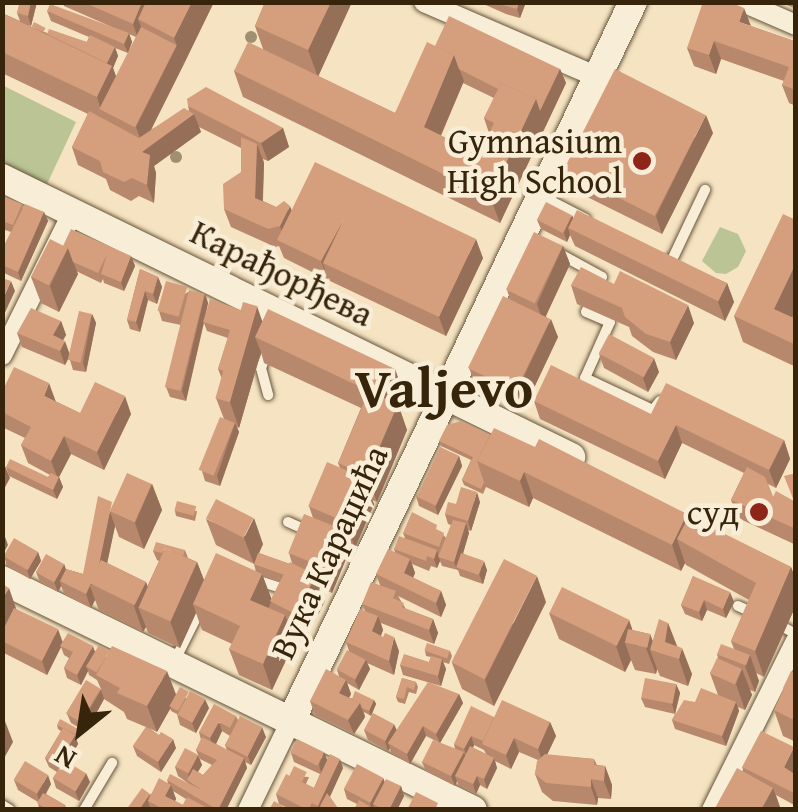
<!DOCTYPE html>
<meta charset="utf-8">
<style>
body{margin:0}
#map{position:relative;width:798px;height:812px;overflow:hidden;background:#f5e3c2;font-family:"Gentium Book Plus",serif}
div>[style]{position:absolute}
.green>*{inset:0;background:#bac495}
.roads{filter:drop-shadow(0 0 2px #665439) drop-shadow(0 0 2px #665439)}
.lane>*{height:10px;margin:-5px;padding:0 5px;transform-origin:5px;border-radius:5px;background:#f8edd7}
.street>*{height:20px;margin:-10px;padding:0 10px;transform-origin:10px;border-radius:10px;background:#f8edd7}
.secondary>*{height:28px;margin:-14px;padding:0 14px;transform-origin:14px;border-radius:14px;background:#f8edd7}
.trees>*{width:12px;height:12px;margin:-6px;border-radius:50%;background:#9e9071}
.wall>*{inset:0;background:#b7886c}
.shaded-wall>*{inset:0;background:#956f58}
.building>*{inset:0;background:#d59e7d;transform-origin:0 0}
.dots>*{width:28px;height:28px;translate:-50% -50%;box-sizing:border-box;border:5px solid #f8edd7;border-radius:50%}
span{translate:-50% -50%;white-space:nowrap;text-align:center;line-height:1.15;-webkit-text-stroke:9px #f8edd7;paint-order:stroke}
.poi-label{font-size:35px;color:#36240b}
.right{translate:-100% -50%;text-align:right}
.street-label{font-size:35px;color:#36240b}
.town-label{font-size:55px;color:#36240b;font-weight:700}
.frame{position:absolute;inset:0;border:5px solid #36240b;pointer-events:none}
.north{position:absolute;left:30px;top:682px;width:100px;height:100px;-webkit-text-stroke:8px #f8edd7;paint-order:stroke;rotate:210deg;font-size:28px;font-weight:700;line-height:40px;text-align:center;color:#36240b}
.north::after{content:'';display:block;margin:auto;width:35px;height:45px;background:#36240b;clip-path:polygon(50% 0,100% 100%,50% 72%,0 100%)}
</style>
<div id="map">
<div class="green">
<i style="clip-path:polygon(2px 85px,76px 122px,41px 197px,3px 178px)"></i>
<i style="clip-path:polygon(720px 227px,738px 234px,746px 251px,738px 267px,726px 274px,716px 273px,702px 261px)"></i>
</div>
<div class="roads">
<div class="lane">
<i style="left:543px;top:197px;width:48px;rotate:27.1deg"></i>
<i style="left:558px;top:253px;width:50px;rotate:28.6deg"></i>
<i style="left:602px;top:277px;width:13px;rotate:119deg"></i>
<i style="left:668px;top:260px;width:4px;rotate:34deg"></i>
<i style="left:671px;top:262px;width:80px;rotate:-64.7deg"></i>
<i style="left:588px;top:308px;width:4px;rotate:117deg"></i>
<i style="left:586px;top:312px;width:26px;rotate:23deg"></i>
<i style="left:610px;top:322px;width:61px;rotate:114.1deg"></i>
<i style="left:585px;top:378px;width:75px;rotate:25.2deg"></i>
<i style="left:653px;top:410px;width:11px;rotate:-52deg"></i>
<i style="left:267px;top:353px;width:16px;rotate:112deg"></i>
<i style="left:261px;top:368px;width:28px;rotate:75deg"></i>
<i style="left:288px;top:522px;width:24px;rotate:24deg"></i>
<i style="left:253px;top:579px;width:35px;rotate:18deg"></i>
<i style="left:738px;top:606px;width:20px;rotate:24deg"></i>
<i style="left:785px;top:628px;width:13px;rotate:29deg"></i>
<i style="left:174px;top:662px;width:63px;rotate:-63.4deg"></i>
<i style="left:2px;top:805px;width:9px;rotate:32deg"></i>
<i style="left:84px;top:810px;width:55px;rotate:-59.2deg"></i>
</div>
<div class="street">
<i style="left:424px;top:2px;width:189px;rotate:23.4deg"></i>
<i style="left:743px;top:2px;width:58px;rotate:23.5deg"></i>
<i style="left:2px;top:355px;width:160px;rotate:-63.6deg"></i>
<i style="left:248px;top:810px;width:99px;rotate:-64.2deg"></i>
<i style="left:712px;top:810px;width:189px;rotate:-63.6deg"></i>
</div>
<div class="secondary">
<i style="left:2px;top:178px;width:634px;rotate:26.12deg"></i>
<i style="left:2px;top:580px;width:524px;rotate:26.03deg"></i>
<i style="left:291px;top:721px;width:796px;rotate:-64.56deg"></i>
</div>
</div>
<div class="trees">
<i style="left:251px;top:37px"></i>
<i style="left:176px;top:157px"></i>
</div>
<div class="wall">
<i style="clip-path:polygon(evenodd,20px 2px,37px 2px,31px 26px,27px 25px,47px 33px,87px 42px,89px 37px,51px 21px,47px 11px,112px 27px,64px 6px,63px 2px,214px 2px,150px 130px,189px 111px,188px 106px,283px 128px,289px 147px,268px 161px,263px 159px,264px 163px,263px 201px,276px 207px,483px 258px,446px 336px,330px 281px,329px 278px,328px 280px,284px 258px,279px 246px,275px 247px,231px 227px,224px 209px,241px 172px,241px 148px,199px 127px,201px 132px,154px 166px,156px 173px,154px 203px,139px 196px,131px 201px,110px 190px,106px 179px,78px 165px,72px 147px,88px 114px,2px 73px,2px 13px,20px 21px,17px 13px,20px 2px,129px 34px,136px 37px,116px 77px,113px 68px,118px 56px,115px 48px,128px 53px,132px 42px,129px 34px)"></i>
<i style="clip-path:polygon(evenodd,265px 2px,352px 2px,318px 76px,395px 113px,435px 46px,560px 69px,566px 83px,500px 223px,243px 97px,234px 71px,263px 49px,255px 26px,265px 2px,463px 83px,494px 98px,484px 118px,489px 133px,479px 154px,441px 136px,463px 83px)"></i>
<i style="clip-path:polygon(479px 2px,526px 2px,520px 18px,506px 14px)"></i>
<i style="clip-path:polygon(780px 2px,796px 2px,796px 9px)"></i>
<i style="clip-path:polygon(751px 26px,794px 41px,796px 38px,796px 106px,789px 103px,782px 85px,784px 81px,721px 59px,716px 74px,694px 66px,687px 48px)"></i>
<i style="clip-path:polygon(713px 133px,662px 234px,571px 189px,564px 170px)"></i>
<i style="clip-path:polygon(2px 196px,22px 204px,23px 208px,44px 212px,48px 221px,21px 281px,2px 272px,2px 250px,11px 232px,2px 229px)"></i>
<i style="clip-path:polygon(573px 218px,727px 283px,734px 302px,725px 321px,575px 246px,570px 235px,567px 242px,541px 229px,537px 220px)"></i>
<i style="clip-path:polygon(796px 220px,796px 309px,793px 315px,796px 316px,796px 367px,743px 342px,734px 316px)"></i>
<i style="clip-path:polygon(63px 246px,131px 256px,135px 266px,124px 291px,104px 283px,103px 279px,101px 283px,76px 271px,78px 274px,59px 312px,41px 303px,31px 277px)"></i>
<i style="clip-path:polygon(563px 246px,570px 264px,546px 316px,558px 337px,524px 409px,476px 386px,469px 368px,510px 299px,507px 290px)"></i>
<i style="clip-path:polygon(140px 269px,158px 277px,162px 287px,157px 304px,148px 300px,140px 332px,130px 329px,127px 320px)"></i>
<i style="clip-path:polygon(571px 285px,694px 323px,676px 360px,653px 352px,632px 336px,629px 327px,577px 304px)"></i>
<i style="clip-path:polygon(evenodd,188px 292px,205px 294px,208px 303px,206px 313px,262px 321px,395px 369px,404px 395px,399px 407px,407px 430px,377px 502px,372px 500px,374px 504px,355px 548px,343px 543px,348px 554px,332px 593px,321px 588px,325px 601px,305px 640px,292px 634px,295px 641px,272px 690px,239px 675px,229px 649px,232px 644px,202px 630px,196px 613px,180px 648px,148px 633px,146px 627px,143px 632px,99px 610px,95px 600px,91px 608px,65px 595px,61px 586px,58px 592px,40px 582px,36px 572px,64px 564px,66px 569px,83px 574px,113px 505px,152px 484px,162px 510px,144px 549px,119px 537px,115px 526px,107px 563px,146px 582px,147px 587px,159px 561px,157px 560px,153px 551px,185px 550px,188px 558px,197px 562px,204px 580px,256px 572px,254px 564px,216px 545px,206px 519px,263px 544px,259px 553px,290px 564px,292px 563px,289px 553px,313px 518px,309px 506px,340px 468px,338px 463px,361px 408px,264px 363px,261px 352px,239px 428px,237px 427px,239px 432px,220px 486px,205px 481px,202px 471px,224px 419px,216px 398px,222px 379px,218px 369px,228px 338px,207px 331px,204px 323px,186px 401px,170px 397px,166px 387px,181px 325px,162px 321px,159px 311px,188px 292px,263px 576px,280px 582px,271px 600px,263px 576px)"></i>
<i style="clip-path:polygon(92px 314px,96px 323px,86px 372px,73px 370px,70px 360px)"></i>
<i style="clip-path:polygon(61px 321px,66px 335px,63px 340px,70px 355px,65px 365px,22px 347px,17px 333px)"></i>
<i style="clip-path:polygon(599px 354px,659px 372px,648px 392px,604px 368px)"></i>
<i style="clip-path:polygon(2px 392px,55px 401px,80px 413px,131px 414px,104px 470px,71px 454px,59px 477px,63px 487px,57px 499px,9px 476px,6px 467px,48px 477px,50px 475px,28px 463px,21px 445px,25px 438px,2px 427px)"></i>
<i style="clip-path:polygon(534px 401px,651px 414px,784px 440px,790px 459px,776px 488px,768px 484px,773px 497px,793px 501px,796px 473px,796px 545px,738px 518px,731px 500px,744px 473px,682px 443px,665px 479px,540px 419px)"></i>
<i style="clip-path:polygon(490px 435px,687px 514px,688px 517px,791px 567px,796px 580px,796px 605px,764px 677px,756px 673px,759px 681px,755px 692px,750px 690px,752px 695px,745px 710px,738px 707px,739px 711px,726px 746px,675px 729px,672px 720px,675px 714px,645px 707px,641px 698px,676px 684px,680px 693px,675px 714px,695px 702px,718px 695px,710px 673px,718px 658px,717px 654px,734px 649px,731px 641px,749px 600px,686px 565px,685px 563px,681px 571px,533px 498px,529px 507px,486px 487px,483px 494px,464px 485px,462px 480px,471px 460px,441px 446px,439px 441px)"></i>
<i style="clip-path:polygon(459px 456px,462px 466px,438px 515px,419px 506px,416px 496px)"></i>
<i style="clip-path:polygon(480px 502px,471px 531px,468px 530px,469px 533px,463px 553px,487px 570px,483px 584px,460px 576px,458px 570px,442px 566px,440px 561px,437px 568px,431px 566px,429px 571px,412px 564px,415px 573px,413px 578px,441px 591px,446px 605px,441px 617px,398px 596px,406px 609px,433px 619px,438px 633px,434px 644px,381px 623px,383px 630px,381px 636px,399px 651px,394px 675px,367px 663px,370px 669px,359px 690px,347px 683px,351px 694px,349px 698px,374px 700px,376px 704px,371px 716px,364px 712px,365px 717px,354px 734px,315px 715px,310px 701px,339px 676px,337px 670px,349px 651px,346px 642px,365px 611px,362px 604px,380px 585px,376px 574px,395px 552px,394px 549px,405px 538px,403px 533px,440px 531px,446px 538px,451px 525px,448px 524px,445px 514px,456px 504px)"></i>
<i style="clip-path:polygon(175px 511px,197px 511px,195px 521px,176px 516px)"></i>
<i style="clip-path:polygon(38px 552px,41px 561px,30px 579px,7px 566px,4px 556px)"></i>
<i style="clip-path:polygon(693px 576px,734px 602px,726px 618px,707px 610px,702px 621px,685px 614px,681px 605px)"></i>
<i style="clip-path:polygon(2px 584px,16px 609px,63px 642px,95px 651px,176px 694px,209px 708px,196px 733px,180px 725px,177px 714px,171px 711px,170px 708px,157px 732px,149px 728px,176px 748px,161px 772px,137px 756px,133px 746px,146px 727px,127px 719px,124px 712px,104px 699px,86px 732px,71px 723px,67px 714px,101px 689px,97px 680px,89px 675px,88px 671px,81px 685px,67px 678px,64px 668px,69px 658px,64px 655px,61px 647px,47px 675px,4px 653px)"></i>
<i style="clip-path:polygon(546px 602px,494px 706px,462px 689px,452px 663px)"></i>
<i style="clip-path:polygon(549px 613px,629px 620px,632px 630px,650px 634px,653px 642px,668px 623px,677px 646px,692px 674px,688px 686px,660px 676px,657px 669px,656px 674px,635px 670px,631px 660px,625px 672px,559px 639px)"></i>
<i style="clip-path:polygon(425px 651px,450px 651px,452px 656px,449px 664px,443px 662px,446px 669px,441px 686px,403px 675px,400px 665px,429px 662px,431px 657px,426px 656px)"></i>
<i style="clip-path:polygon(796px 673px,796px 742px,783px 736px,774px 710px)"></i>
<i style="clip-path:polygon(402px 678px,416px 682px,418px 687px,416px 694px,409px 692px,405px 704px,398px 702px,396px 697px)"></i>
<i style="clip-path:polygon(evenodd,459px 694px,463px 703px,440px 743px,455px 749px,454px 744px,494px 717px,550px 722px,556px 736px,547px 755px,594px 759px,597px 765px,605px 766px,612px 785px,611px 799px,598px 798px,597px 805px,553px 801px,542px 792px,535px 774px,538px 760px,519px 752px,511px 769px,495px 761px,497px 768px,487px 789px,480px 785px,476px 794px,459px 786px,457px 781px,455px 786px,426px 771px,422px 762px,438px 742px,426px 736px,410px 764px,391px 753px,390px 748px,388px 751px,368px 740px,364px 730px,396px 730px,459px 694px,474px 745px,484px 750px,486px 754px,473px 748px,474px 745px)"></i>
<i style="clip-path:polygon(evenodd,236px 716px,238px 720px,266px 737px,251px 765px,245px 762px,247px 768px,226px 810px,151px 810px,150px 808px,149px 810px,126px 810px,168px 783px,167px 780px,188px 783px,178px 776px,175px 767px,198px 755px,202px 765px,198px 772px,203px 775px,212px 765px,200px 759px,196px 750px,201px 740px,199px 732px,236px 716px,222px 731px,230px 736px,225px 745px,227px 750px,216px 744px,222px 731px,236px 716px,173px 791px,186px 799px,183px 805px,175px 801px,176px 799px,173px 791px)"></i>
<i style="clip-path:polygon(57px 725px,78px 729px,79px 733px,76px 739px,78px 744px,68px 762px,90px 782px,79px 801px,56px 788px,53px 778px,57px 772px,49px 767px,45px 758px,61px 731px,58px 729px)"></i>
<i style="clip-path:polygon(291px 753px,327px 759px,343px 768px,330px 797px,339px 810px,292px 810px,279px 804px,276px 794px,290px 776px,309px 777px,306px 784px,314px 788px,320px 774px,294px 762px)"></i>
<i style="clip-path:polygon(742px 767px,793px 773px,796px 775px,796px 806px,776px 795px,781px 810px,714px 810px,744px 772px)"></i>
<i style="clip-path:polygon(383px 778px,385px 782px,401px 786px,404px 796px,397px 810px,354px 810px,357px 804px,347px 799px,344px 789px)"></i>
<i style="clip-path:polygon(14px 780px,51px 784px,46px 794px,65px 805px,67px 810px,39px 810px,38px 802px,18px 790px)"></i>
</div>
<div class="shaded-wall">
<i style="clip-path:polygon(31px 2px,37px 2px,31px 26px,28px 16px)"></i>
<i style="clip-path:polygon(142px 2px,153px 2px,138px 19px,142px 29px,138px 38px,133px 24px)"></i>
<i style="clip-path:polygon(192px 2px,214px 2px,184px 64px,174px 38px)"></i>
<i style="clip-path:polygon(331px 2px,352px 2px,318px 77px,308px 50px)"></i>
<i style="clip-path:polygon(519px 2px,526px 2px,520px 18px,517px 9px)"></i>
<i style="clip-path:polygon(744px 8px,751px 26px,739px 22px)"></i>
<i style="clip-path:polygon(129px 33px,132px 42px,128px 53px,124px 44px)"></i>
<i style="clip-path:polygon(714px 41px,721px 59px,716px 74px,709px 55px)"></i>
<i style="clip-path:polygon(177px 45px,184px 64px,143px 146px,136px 127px)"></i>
<i style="clip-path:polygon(115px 47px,118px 56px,113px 68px,122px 92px,101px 110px,97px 97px,107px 63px)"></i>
<i style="clip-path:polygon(454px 55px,464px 81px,433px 153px,424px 127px)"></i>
<i style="clip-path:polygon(560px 69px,566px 83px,500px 223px,490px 197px,536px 99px)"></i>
<i style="clip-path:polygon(194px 114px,201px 132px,154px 166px,156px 173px,154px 203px,147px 185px,142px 152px)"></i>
<i style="clip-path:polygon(706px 115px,713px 133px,662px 234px,656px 216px)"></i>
<i style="clip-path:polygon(283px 128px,289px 147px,268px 161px,261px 143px)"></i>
<i style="clip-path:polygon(257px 144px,264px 163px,262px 216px,255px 198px)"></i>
<i style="clip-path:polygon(290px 206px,297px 224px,287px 245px,280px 226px)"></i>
<i style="clip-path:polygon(44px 212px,48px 221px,21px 281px,18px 272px)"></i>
<i style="clip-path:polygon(572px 215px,576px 224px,568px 228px,570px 235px,567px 242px,564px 233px)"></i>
<i style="clip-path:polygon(344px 219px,323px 263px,328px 280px,321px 261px)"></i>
<i style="clip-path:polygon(476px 239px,483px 258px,446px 336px,439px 317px)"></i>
<i style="clip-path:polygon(563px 246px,570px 264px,543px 322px,537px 304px)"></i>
<i style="clip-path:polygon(68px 248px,78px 274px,59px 312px,50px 286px)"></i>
<i style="clip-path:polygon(131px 256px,135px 266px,124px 291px,121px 282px)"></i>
<i style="clip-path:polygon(796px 263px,796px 309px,783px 335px,774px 309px)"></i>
<i style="clip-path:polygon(158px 277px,162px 287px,157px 304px,153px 294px)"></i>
<i style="clip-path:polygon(11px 281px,15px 291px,2px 319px,2px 301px)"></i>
<i style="clip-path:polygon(727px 283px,734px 302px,725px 321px,718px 302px)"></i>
<i style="clip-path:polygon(145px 291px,148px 300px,140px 332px,136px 322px)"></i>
<i style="clip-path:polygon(205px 294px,208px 303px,186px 401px,182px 391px)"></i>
<i style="clip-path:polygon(688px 305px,694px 323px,676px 360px,670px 342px)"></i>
<i style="clip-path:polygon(257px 306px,266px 332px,255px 337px,261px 352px,239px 428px,230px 402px)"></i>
<i style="clip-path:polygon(92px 314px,96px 323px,86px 372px,83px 363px)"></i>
<i style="clip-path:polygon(551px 319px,558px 337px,524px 409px,517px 391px)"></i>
<i style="clip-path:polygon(61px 321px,66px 335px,58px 349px,53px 335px)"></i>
<i style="clip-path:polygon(65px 341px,70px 355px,65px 365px,60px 351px)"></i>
<i style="clip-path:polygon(654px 358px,659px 372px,648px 392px,643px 378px)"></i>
<i style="clip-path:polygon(395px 369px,404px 395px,399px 407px,407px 430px,377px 502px,367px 476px,382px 397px)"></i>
<i style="clip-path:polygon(49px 383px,56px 402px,44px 396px)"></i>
<i style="clip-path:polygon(125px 396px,131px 414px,104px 470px,97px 452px)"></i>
<i style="clip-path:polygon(235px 423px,239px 432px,220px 486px,217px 476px)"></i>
<i style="clip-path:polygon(676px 425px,682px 443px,665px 479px,658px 461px)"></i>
<i style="clip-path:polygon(64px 436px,71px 454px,58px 479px,51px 461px)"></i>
<i style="clip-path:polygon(784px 440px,790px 459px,776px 488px,769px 470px)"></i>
<i style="clip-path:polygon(459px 456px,462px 466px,438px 515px,435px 505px)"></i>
<i style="clip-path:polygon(2px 459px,10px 478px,2px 493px)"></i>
<i style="clip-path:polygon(524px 472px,533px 498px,529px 507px,520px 481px)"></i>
<i style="clip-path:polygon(59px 477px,63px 487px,57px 499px,53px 490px)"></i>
<i style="clip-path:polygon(364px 478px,374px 504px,355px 548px,346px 522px)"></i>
<i style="clip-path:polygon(152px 484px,162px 510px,144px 549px,135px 523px)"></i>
<i style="clip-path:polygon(477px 492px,480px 502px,471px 531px,468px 521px)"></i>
<i style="clip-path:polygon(110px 512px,115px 526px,103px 583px,90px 585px)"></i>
<i style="clip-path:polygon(687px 514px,697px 540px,677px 539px,685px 563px,681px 571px,672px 545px)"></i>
<i style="clip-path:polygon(254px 518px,263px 544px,254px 564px,244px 538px)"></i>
<i style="clip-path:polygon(466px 523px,469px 533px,459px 567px,457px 567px,458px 571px,454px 562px)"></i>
<i style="clip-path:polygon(338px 528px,348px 554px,332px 593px,323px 567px)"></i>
<i style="clip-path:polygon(3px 531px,8px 545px,2px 556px)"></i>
<i style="clip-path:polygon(437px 550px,440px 561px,437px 568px,434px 559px)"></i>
<i style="clip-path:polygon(38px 552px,41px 561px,30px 579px,27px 570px)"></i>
<i style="clip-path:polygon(410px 559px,415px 573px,409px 587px,404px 573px)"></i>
<i style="clip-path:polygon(484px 561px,487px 570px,483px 584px,479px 574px)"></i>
<i style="clip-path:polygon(197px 562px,207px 588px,193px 604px,196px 613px,180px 648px,170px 621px)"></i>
<i style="clip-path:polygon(64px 564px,67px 574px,60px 581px,61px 586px,58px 592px,54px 582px)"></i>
<i style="clip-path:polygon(791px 567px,796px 580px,796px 605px,764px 677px,755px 651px)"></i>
<i style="clip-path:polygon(262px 574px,272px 600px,260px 626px,250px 600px)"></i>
<i style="clip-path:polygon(316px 575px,325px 601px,305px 640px,296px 614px)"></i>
<i style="clip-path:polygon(537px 576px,546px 602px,494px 706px,485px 680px)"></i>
<i style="clip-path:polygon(146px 582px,155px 608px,138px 607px,146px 627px,143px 632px,134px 606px)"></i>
<i style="clip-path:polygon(90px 586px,95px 600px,91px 608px,86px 594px)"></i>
<i style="clip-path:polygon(9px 588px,18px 614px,2px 641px,2px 600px)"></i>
<i style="clip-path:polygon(441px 591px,446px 605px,441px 617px,436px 603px)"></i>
<i style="clip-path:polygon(730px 592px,734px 602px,726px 618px,723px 609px)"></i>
<i style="clip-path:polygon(704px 600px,707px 610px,702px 621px,699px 612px)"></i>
<i style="clip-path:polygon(285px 615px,295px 641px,272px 690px,263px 664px)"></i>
<i style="clip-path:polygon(378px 616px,383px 630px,377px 645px,372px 631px)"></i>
<i style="clip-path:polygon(433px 619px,438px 633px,434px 644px,429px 630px)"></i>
<i style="clip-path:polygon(629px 620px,638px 646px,625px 643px,631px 660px,625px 672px,616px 646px)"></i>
<i style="clip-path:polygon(668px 623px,678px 649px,665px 642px)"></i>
<i style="clip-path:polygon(58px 629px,63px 643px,47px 675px,42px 661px)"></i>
<i style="clip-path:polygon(650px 634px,657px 652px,650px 650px,657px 669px,656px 674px,646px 648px)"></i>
<i style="clip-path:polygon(394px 637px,399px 651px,394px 675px,389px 661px)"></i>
<i style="clip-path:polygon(93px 646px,96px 655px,86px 666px,88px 671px,81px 685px,77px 675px)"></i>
<i style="clip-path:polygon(682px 648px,692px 674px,688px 686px,679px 659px)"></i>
<i style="clip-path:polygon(750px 655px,759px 681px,755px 692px,745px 666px)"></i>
<i style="clip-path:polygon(442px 659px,446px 669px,441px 686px,438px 676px)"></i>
<i style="clip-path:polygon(366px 660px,370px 669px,359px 690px,355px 680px)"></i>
<i style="clip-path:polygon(742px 669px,752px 695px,745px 710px,736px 684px)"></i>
<i style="clip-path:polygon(167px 671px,177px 697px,157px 732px,147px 706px)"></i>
<i style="clip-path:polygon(346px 680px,351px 694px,344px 707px,339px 693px)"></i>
<i style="clip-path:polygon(676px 684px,680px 693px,675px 714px,672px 704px)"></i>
<i style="clip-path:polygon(101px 690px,104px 699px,86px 732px,82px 722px)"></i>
<i style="clip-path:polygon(459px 694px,463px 703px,440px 743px,436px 734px)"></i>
<i style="clip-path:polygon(205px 699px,209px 708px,196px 733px,192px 723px)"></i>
<i style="clip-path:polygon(374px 700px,376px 704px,371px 716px,369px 711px)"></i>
<i style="clip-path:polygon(736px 702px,739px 711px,726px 746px,722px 736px)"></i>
<i style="clip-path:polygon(360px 703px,365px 717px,354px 734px,348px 720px)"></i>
<i style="clip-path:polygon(3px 716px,13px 742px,2px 762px,2px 718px)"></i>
<i style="clip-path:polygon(219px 722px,222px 731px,214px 748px,210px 738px)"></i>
<i style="clip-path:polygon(550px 722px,556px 736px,543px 763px,538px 749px)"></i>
<i style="clip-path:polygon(394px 724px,398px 733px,388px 743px,390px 748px,388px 751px,385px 741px)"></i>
<i style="clip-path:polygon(423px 726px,426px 736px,410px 764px,407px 754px)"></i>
<i style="clip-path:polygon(262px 727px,266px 737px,251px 765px,248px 756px)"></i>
<i style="clip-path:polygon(75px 735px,78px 744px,61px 774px,58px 765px)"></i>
<i style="clip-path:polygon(471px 736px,474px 745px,468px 758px,464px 749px)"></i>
<i style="clip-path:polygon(514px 738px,519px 752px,511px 769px,506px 755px)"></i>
<i style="clip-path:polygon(173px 739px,176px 748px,161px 772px,158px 762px)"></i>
<i style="clip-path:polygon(794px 747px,796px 753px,796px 768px,789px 781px,784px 767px)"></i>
<i style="clip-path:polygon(324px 752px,328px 762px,322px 775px,319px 765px)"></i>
<i style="clip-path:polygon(464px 752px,467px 761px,455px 776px,457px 781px,455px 786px,451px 776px)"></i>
<i style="clip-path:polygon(198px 755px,202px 765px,191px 783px,188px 774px)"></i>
<i style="clip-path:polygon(244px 758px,247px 768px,226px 810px,218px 810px)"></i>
<i style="clip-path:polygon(494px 758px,497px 768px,487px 789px,484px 779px)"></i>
<i style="clip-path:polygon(340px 759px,343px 768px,324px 809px,320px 806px,322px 810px,319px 810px,318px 806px)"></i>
<i style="clip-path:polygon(605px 766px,612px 785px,611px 799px,604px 781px)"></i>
<i style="clip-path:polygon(86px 773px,90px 782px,79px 801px,75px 791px)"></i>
<i style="clip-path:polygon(48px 775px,51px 784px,40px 803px,37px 794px)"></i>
<i style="clip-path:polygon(477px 776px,480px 785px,476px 794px,473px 784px)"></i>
<i style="clip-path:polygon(383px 778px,387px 788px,373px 804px,375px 810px,372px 810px,370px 803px)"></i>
<i style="clip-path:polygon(591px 779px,598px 798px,597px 805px,591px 787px)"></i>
<i style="clip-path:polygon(171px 785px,176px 799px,170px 810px,165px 796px)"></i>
<i style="clip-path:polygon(401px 786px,404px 796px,397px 810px,389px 810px)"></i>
<i style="clip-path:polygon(773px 788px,781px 810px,761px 810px)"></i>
<i style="clip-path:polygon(150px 794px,148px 801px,150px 808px,149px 810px,139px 810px)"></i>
</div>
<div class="building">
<i style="clip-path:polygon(20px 2px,31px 2px,28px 16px,17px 13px)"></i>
<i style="clip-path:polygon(83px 2px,142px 2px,133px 24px)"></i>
<i style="clip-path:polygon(146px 2px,192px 2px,174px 38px,138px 19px)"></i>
<i style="clip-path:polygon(265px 2px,331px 2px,308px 50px,255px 26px)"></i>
<i style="clip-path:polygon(503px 2px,519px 2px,517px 9px,502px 5px)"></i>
<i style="clip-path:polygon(703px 2px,730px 2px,744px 8px,739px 22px,794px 41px,796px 38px,796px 90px,782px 85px,789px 67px,714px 41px,709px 55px,687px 48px)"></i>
<i style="clip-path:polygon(50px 4px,129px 33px,124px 44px,47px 11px)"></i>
<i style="clip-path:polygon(2px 13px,112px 66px,97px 97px,2px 52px)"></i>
<i style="clip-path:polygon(449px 16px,560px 69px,540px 111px,536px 99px,501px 83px,498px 89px,459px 69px,454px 55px,435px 46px)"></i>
<i style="left:34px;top:22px;width:13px;height:5px;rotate:27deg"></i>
<i style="left:141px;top:27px;width:40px;height:92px;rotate:27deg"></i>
<i style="clip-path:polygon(49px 29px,87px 42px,90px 35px,115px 47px,107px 63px,47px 34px)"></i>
<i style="clip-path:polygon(248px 42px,395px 113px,427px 42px,454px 55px,424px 127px,479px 154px,494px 123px,484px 118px,501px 83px,536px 99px,490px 197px,234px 71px)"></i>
<i style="left:615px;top:69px;width:102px;height:113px;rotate:27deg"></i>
<i style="clip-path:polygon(206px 87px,283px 128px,261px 143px,188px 106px,187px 99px)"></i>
<i style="clip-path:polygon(184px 108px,194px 114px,142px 152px,150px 155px,147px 185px,132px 178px,124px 182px,103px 172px,100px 161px,72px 147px,89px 111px,139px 138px)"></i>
<i style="clip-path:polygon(241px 137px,257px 144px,255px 198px,276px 207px,284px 201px,290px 206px,280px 226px,268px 229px,224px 209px,223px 184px,241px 172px)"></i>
<i style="clip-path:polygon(315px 162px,476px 239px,439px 317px,323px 263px,344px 219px,321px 261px,277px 240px)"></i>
<i style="clip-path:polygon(2px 196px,22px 204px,13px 225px,2px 221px)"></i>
<i style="left:546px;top:202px;width:29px;height:20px;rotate:27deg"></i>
<i style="clip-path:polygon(25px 204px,44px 212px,18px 272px,2px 265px,2px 250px)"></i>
<i style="left:577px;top:210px;width:167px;height:20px;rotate:26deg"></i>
<i style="clip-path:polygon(783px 214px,796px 220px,796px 263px,774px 309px,796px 319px,796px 345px,734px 316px)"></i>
<i style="clip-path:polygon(71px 229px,131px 256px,121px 282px,101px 274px,107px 254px,98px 273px,73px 262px,68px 248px,63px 246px)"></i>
<i style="left:534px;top:232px;width:32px;height:64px;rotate:26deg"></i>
<i style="left:50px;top:239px;width:20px;height:42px;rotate:27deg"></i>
<i style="clip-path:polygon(581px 267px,614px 284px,620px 271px,688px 305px,670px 342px,646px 334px,625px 317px,622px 308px,571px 285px)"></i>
<i style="clip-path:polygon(140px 269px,158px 277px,153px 294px,145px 291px,136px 322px,127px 320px)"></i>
<i style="clip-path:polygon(2px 278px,11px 281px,2px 301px)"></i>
<i style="left:166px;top:281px;width:22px;height:31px;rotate:16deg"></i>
<i style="left:189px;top:290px;width:16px;height:100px;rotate:14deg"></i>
<i style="left:503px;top:296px;width:53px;height:80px;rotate:26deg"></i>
<i style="clip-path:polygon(210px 299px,241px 310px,224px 371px,218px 369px,230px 330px,203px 322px)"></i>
<i style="left:243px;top:302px;width:15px;height:100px;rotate:16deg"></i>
<i style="clip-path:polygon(31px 308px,61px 321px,53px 335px,65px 341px,60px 351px,17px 333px)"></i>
<i style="clip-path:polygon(268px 309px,395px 369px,382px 397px,398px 404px,367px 476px,338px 463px,369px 391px,255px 337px)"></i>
<i style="left:79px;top:311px;width:13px;height:50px;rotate:13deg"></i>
<i style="left:609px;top:334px;width:51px;height:22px;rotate:28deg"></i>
<i style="clip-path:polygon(551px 365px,651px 414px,666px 383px,784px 440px,769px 470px,676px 425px,658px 461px,534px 401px)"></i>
<i style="clip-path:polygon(14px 367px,49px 383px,44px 396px,80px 413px,95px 382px,125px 396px,97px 452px,64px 436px,51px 461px,21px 445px,31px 427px,2px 412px,2px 392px)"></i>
<i style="left:220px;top:417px;width:16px;height:57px;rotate:22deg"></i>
<i style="clip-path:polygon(461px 421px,490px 435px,477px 461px,484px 482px,481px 489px,462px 480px,473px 457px,439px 441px,447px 425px)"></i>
<i style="clip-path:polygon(494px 428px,535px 447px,539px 439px,687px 514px,672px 545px,524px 472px,520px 481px,477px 461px)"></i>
<i style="left:440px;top:447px;width:21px;height:55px;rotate:25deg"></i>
<i style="clip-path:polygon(10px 459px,48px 477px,51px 473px,59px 477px,53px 490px,6px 467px)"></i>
<i style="left:327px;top:462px;width:40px;height:48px;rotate:23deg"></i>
<i style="clip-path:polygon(747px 467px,765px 477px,773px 497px,776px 491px,794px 501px,784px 476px,796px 473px,796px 529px,731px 500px)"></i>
<i style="left:127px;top:473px;width:27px;height:42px;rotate:24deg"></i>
<i style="clip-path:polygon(461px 487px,477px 492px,468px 521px,445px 514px,448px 502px,456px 504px)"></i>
<i style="clip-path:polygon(98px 496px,112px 502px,99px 565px,86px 594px,60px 581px,66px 569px,83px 574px)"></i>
<i style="left:216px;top:499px;width:42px;height:22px;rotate:27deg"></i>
<i style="left:177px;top:501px;width:20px;height:10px;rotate:15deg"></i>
<i style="clip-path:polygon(412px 512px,437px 525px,436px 529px,444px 533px,439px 547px,403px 533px)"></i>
<i style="left:304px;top:514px;width:37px;height:42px;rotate:22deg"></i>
<i style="clip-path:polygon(689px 516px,791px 567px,755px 651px,731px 641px,756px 583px,677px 539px)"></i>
<i style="clip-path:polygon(453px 520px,466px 523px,454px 562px,438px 557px)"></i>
<i style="clip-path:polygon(399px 536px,437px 550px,434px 559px,427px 556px,426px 561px,394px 549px)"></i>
<i style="left:14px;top:538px;width:28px;height:21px;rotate:30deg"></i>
<i style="clip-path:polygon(156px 542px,185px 550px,183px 556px,165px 548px,162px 553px,153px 551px)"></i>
<i style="left:165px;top:548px;width:35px;height:65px;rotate:24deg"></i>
<i style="clip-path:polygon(388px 549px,410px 559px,404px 573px,441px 591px,436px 603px,376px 574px)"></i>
<i style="clip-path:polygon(216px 553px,262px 574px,250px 600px,285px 615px,263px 664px,229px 649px,240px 626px,193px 604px)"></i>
<i style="left:258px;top:553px;width:34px;height:12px;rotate:19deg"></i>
<i style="left:461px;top:553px;width:24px;height:15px;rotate:19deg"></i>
<i style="left:46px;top:554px;width:21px;height:21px;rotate:29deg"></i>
<i style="left:504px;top:559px;width:37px;height:116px;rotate:27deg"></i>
<i style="left:101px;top:560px;width:50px;height:26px;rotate:26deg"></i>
<i style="left:290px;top:562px;width:29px;height:44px;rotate:27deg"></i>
<i style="clip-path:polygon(693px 576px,730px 592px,723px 609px,704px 600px,699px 612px,681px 605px)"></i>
<i style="clip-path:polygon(371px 582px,396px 591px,393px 598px,404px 603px,402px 607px,433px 619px,429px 630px,362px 604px)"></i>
<i style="clip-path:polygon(2px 584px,9px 588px,2px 600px)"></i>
<i style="left:562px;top:587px;width:75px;height:29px;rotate:26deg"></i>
<i style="clip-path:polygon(14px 608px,58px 629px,42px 661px,2px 641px,2px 632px)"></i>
<i style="clip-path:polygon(360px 609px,378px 616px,372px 631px,383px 637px,385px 633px,394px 637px,389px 661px,346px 642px)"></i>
<i style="clip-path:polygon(659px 619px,668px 623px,665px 642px,682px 648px,679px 659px,650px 650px)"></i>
<i style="left:628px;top:629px;width:23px;height:14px;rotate:13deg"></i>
<i style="clip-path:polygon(68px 633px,93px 646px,77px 675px,64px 668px,73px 652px,60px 646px)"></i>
<i style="left:427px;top:643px;width:24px;height:8px;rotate:19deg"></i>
<i style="left:721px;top:644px;width:31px;height:11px;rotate:21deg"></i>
<i style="left:99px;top:645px;width:12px;height:25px;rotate:31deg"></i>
<i style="clip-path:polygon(112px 646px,167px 671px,147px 706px,117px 693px,120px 688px,96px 675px)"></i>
<i style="left:347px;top:650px;width:21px;height:22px;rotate:28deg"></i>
<i style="clip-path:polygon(404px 654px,429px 662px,431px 656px,442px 659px,438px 676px,400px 665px)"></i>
<i style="left:717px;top:658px;width:27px;height:17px;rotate:24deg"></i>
<i style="clip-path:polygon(326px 669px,346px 680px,339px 693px,360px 703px,348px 720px,310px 701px)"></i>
<i style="clip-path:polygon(791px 671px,796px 673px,796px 694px,783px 688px)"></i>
<i style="clip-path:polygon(402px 678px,416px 682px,414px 690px,407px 687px,404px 699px,396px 697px)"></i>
<i style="left:645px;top:678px;width:32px;height:20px;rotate:11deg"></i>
<i style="left:86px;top:680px;width:17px;height:39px;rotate:31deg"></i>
<i style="clip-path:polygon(428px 682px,459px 694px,436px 734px,423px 726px,407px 754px,388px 743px)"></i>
<i style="left:180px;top:687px;width:10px;height:22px;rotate:29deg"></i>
<i style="clip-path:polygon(701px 688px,736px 702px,722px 736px,672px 720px,684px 700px,695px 702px)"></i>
<i style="clip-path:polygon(784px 688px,796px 694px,796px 721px,774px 710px)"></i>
<i style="left:190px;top:691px;width:17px;height:27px;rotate:28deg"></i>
<i style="clip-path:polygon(355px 691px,374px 700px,369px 711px,362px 708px,360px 703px,352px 699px)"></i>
<i style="clip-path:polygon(502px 700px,550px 722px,538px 749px,514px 738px,506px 755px,482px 744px)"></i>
<i style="clip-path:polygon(214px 704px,236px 716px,230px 728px,219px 722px,210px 738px,199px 732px)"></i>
<i style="clip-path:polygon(471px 706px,494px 717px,483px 741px,471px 736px,464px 749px,454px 744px)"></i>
<i style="left:373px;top:713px;width:24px;height:19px;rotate:28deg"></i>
<i style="left:240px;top:716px;width:25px;height:33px;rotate:27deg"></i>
<i style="clip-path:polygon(60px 719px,78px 729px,75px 734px,57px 725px)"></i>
<i style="clip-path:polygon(146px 727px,159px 735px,161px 732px,173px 739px,158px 762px,133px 746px)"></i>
<i style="left:63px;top:728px;width:14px;height:35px;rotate:30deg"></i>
<i style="clip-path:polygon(761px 731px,794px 747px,784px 767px,796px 775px,796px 794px,742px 767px)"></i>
<i style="clip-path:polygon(202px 737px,244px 758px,218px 810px,167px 780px,170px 774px,202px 790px,187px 780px,193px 769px,203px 775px,217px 760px,196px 750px)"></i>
<i style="left:297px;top:739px;width:30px;height:15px;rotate:26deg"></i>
<i style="clip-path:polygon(433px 740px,464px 752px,451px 776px,422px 762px)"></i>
<i style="clip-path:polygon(470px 746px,494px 758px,484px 779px,477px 776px,473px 784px,455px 776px)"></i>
<i style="left:185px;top:748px;width:15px;height:21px;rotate:28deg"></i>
<i style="clip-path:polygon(330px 754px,340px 759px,318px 806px,312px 803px,308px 810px,276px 794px,286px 774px,314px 788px)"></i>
<i style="clip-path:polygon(545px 754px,594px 759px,594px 765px,605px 766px,604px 781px,591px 779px,591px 787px,546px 783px,535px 774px,537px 761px)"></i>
<i style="left:64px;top:760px;width:26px;height:21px;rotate:31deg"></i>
<i style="left:25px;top:761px;width:27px;height:22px;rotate:31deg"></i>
<i style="left:357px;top:764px;width:30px;height:28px;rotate:28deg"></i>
<i style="left:294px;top:766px;width:14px;height:11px;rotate:25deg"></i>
<i style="clip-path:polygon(737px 768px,773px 788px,761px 810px,714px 810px)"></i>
<i style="clip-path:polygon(159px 778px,171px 785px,165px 796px,183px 805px,187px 797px,211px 810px,165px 810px,148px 801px)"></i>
<i style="clip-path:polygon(386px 779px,401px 786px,389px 810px,384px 810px,373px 804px)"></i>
<i style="clip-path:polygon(142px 788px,150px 794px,139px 810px,126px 810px)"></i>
<i style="clip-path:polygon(416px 792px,438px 803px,435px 810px,411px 810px,408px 808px)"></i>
<i style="clip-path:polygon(43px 793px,65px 805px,63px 810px,48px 810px,37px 803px)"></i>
<i style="clip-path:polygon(327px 793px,339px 810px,324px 810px,320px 806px)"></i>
<i style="clip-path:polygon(359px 800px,369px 806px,367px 810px,354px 810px)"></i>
<i style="clip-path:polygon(274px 801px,289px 810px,269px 810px)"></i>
</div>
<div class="dots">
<i style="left:642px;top:161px;background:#8f2418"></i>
<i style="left:759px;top:512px;background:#8f2418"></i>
</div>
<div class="poi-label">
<span class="right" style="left:622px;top:161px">Gymnasium<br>High School</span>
<span class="right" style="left:739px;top:512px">суд</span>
</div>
<div class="street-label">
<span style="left:282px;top:273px;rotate:26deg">Карађорђева</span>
<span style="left:329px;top:552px;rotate:-65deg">Вука Караџића</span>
</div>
<div class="town-label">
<span style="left:444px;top:388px">Valjevo</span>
</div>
<div class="frame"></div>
<div class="north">N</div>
</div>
